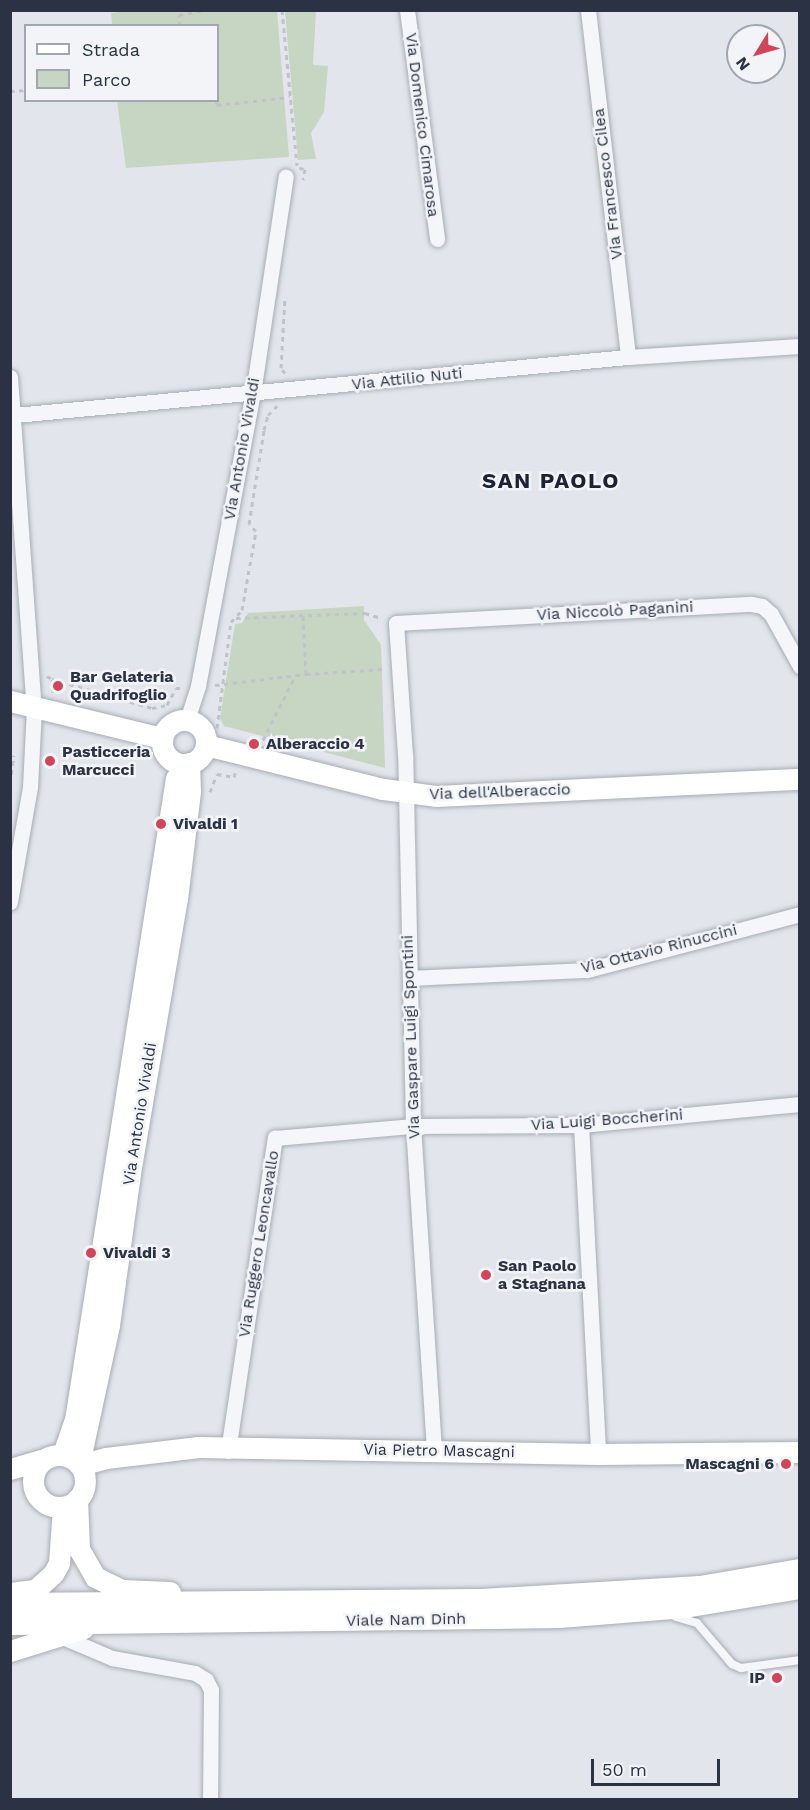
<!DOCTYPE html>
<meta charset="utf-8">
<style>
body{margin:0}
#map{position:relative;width:810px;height:1810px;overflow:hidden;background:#e2e5eb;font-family:"Work Sans",sans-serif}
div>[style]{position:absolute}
.green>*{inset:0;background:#c7d5c3}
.path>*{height:3px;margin-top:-1.5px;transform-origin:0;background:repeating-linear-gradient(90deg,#c0c3ca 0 4.5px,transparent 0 9px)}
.roads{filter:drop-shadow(0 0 2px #a7acb5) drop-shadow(0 0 2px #a7acb5)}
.lane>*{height:8px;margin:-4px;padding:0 4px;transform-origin:4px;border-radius:4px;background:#f5f6f9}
.street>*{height:15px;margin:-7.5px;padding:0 7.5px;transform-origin:7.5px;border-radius:7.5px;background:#f5f6f9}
.secondary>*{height:21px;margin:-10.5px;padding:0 10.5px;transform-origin:10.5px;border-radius:10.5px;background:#fff}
.secondary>.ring{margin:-10.5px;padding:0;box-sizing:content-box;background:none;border:21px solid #fff;border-radius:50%}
.primary>*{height:22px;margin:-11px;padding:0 11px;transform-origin:11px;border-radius:11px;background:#fff}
.dots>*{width:16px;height:16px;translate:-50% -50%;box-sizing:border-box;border:3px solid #f2f4f8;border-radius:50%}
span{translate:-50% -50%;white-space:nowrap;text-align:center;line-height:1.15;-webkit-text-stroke:5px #f2f4f8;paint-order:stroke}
.street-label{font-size:16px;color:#2a3243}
.poi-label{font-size:16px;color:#2a3243;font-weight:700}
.left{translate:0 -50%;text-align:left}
.right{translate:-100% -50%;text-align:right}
.district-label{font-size:22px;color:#1c2334;font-weight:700;letter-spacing:1.5px}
.frame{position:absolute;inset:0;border:12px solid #2a3243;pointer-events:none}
.legend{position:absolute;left:24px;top:24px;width:195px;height:78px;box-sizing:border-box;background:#f2f4f8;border:2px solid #a2a6b0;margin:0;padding:8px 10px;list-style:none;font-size:18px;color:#2a3243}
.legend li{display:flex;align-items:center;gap:12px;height:30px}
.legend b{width:30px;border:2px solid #a2a6b0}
.north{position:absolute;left:726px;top:24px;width:60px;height:60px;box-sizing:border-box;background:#f2f4f8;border:2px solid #a2a6b0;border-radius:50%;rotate:233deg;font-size:16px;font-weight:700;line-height:24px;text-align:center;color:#2a3243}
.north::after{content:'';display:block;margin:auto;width:21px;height:27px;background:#d14558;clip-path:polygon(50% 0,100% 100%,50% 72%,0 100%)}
.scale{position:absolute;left:591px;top:1759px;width:129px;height:27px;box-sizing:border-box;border:3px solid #2a3243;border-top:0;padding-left:8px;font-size:18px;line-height:21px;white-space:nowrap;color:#2a3243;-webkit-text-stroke:4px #f2f4f8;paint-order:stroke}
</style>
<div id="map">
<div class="green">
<i style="clip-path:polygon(127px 11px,277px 11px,289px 157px,126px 168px,117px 101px,218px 100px,218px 26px,112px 25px,111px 13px)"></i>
<i style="clip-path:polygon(285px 11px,316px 11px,313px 65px,328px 66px,324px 112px,311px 133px,316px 159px,298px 160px)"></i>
<i style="clip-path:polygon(364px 606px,364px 620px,381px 645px,385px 768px,224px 726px,220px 718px,235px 624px,242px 623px,248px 613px)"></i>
</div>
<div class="path">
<i style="left:282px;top:10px;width:156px;rotate:84.5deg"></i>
<i style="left:180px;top:26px;width:11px;rotate:-95deg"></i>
<i style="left:179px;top:15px;width:25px;rotate:-11deg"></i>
<i style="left:10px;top:91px;width:16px;rotate:-4deg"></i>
<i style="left:216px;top:100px;width:5px;rotate:79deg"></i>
<i style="left:217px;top:105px;width:73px;rotate:-6.3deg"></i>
<i style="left:299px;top:168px;width:6px;rotate:9deg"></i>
<i style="left:305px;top:169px;width:11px;rotate:100deg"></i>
<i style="left:285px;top:373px;width:6px;rotate:-129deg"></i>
<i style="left:281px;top:368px;width:71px;rotate:-86.8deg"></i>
<i style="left:236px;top:618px;width:129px;rotate:-2.2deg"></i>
<i style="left:365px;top:613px;width:17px;rotate:17deg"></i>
<i style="left:306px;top:674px;width:79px;rotate:-3.6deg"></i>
<i style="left:47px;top:676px;width:6px;rotate:31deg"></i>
<i style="left:52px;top:679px;width:14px;rotate:86deg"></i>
<i style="left:52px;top:679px;width:104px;rotate:16.2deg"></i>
<i style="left:152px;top:708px;width:15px;rotate:-11deg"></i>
<i style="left:167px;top:705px;width:19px;rotate:-62deg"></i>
<i style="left:176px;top:688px;width:5px"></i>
<i style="left:215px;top:685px;width:92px;rotate:-6.9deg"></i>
<i style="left:306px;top:674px;width:59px;rotate:-92.9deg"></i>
<i style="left:217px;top:728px;width:107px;rotate:-82.5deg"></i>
<i style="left:231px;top:622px;width:16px;rotate:-47deg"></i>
<i style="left:242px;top:610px;width:80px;rotate:-80deg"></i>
<i style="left:256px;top:531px;width:10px;rotate:-135deg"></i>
<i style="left:249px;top:524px;width:95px;rotate:-80.9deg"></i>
<i style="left:264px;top:430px;width:16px;rotate:-75deg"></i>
<i style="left:268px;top:415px;width:13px;rotate:-45deg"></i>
<i style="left:263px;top:740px;width:72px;rotate:-63.4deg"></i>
<i style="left:10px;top:783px;width:28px;rotate:-82deg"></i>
<i style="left:210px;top:792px;width:19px;rotate:-69deg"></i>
<i style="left:217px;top:774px;width:17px;rotate:10deg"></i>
<i style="left:234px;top:777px;width:7px;rotate:-74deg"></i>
</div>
<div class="roads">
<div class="lane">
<i style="left:676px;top:1617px;width:22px;rotate:16deg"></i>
<i style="left:697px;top:1623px;width:54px;rotate:49.5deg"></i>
<i style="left:732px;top:1664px;width:10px;rotate:24deg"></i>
<i style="left:741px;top:1668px;width:60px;rotate:-7.7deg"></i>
</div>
<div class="street">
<i style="left:407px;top:10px;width:231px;rotate:82.5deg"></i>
<i style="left:588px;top:10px;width:349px;rotate:83.4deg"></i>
<i style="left:10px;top:377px;width:332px;rotate:85.9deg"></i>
<i style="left:34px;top:708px;width:79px;rotate:92.9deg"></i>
<i style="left:30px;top:787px;width:117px;rotate:99.9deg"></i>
<i style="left:15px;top:415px;width:616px;rotate:-5.41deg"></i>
<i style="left:628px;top:357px;width:172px;rotate:-3.7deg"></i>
<i style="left:187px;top:720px;width:36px;rotate:-72deg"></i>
<i style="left:198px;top:686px;width:298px;rotate:-79.4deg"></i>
<i style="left:253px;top:393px;width:219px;rotate:-81.4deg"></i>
<i style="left:410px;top:978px;width:177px;rotate:-2.6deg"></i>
<i style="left:587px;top:970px;width:220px;rotate:-14.7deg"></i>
<i style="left:581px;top:1125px;width:329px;rotate:87deg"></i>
<i style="left:434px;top:1450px;width:325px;rotate:-93.7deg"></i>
<i style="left:413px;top:1126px;width:371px;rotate:-91.2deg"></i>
<i style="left:405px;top:755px;width:132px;rotate:-93.9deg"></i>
<i style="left:396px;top:623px;width:356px;rotate:-3.1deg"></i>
<i style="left:751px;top:604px;width:11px;rotate:10deg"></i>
<i style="left:762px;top:606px;width:12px;rotate:42deg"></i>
<i style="left:771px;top:614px;width:60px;rotate:60.9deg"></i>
<i style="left:228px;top:1451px;width:317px;rotate:-81.5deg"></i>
<i style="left:275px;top:1138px;width:139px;rotate:-5deg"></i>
<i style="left:413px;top:1126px;width:168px;rotate:-0.3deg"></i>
<i style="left:581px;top:1125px;width:220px;rotate:-5.5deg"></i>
<i style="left:58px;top:1635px;width:59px;rotate:23.1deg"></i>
<i style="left:112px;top:1658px;width:84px;rotate:10.2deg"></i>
<i style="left:195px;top:1673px;width:13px;rotate:32deg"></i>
<i style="left:206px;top:1680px;width:11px;rotate:63deg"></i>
<i style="left:211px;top:1690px;width:110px;rotate:90.5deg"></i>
</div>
<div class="secondary">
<i style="left:10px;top:701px;width:156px;rotate:13.7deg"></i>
<i class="ring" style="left:162px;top:720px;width:23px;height:23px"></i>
<i style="left:206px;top:745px;width:182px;rotate:14deg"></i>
<i style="left:383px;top:789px;width:53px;rotate:7.5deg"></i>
<i style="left:436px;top:796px;width:364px;rotate:-2.7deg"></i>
<i style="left:63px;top:1454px;width:36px;rotate:-71deg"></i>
<i style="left:75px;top:1420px;width:650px;rotate:-81.06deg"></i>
<i class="ring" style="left:33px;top:1455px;width:31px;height:31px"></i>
<i style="left:79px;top:1464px;width:142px;rotate:-77.8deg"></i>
<i style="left:109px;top:1325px;width:153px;rotate:-82.1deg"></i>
<i style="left:130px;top:1173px;width:278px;rotate:-80.3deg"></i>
<i style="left:177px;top:899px;width:109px;rotate:-83.1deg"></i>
<i style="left:190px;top:791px;width:28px;rotate:-92deg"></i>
<i style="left:80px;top:1465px;width:27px;rotate:-15deg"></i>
<i style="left:106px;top:1458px;width:93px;rotate:-6.8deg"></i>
<i style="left:198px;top:1447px;width:400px;rotate:1deg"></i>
<i style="left:598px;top:1454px;width:202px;rotate:-0.6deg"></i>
<i style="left:10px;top:1469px;width:33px;rotate:-16deg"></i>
<i style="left:77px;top:1499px;width:50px;rotate:87.7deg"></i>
<i style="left:79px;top:1549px;width:32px;rotate:60deg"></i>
<i style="left:95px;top:1577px;width:30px;rotate:26deg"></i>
<i style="left:122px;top:1590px;width:48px;rotate:2.4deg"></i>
<i style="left:10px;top:1593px;width:25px;rotate:-7deg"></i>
<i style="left:35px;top:1590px;width:24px;rotate:-42deg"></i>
<i style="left:53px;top:1574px;width:13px;rotate:-61deg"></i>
<i style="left:59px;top:1563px;width:56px;rotate:-85.9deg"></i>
<i style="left:10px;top:1651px;width:77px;rotate:-17.3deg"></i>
</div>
<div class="primary">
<i style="left:10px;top:1604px;width:471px;rotate:-0.5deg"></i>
<i style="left:481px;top:1600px;width:219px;rotate:-3.4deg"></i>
<i style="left:700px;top:1587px;width:101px;rotate:-9.6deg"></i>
<i style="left:10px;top:1624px;width:550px;rotate:-0.73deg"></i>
<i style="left:560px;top:1617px;width:125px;rotate:-4.6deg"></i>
<i style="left:685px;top:1607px;width:117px;rotate:-9.4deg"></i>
</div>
</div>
<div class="dots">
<i style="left:58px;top:686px;background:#d14558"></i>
<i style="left:254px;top:744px;background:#d14558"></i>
<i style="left:50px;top:761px;background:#d14558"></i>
<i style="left:161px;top:824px;background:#d14558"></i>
<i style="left:91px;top:1253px;background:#d14558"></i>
<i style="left:486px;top:1275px;background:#d14558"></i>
<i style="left:786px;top:1464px;background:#d14558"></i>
<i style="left:777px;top:1678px;background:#d14558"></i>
</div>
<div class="street-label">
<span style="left:422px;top:125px;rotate:83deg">Via Domenico Cimarosa</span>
<span style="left:608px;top:184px;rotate:-97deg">Via Francesco Cilea</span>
<span style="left:407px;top:379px;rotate:-6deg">Via Attilio Nuti</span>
<span style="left:242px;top:449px;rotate:-80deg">Via Antonio Vivaldi</span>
<span style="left:615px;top:611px;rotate:-3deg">Via Niccolò Paganini</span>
<span style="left:500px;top:792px;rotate:-2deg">Via dell'Alberaccio</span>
<span style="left:659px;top:949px;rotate:-14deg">Via Ottavio Rinuccini</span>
<span style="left:411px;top:1037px;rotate:-92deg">Via Gaspare Luigi Spontini</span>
<span style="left:140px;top:1114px;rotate:-81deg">Via Antonio Vivaldi</span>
<span style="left:607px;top:1120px;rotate:-4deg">Via Luigi Boccherini</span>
<span style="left:259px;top:1244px;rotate:-81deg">Via Ruggero Leoncavallo</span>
<span style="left:439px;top:1451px;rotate:1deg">Via Pietro Mascagni</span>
<span style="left:406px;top:1620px;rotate:-1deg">Viale Nam Dinh</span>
</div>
<div class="poi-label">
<span class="left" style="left:70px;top:686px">Bar Gelateria<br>Quadrifoglio</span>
<span class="left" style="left:266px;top:744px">Alberaccio 4</span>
<span class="left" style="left:62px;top:761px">Pasticceria<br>Marcucci</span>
<span class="left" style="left:173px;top:824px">Vivaldi 1</span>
<span class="left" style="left:103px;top:1253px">Vivaldi 3</span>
<span class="left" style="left:498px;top:1275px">San Paolo<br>a Stagnana</span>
<span class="right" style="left:774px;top:1464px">Mascagni 6</span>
<span class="right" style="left:765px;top:1678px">IP</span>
</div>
<div class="district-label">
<span style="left:551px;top:481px">SAN PAOLO</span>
</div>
<div class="frame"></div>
<ul class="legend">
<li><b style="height:8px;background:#fff"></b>Strada</li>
<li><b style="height:16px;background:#c7d5c3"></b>Parco</li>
</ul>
<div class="north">N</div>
<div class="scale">50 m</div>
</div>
